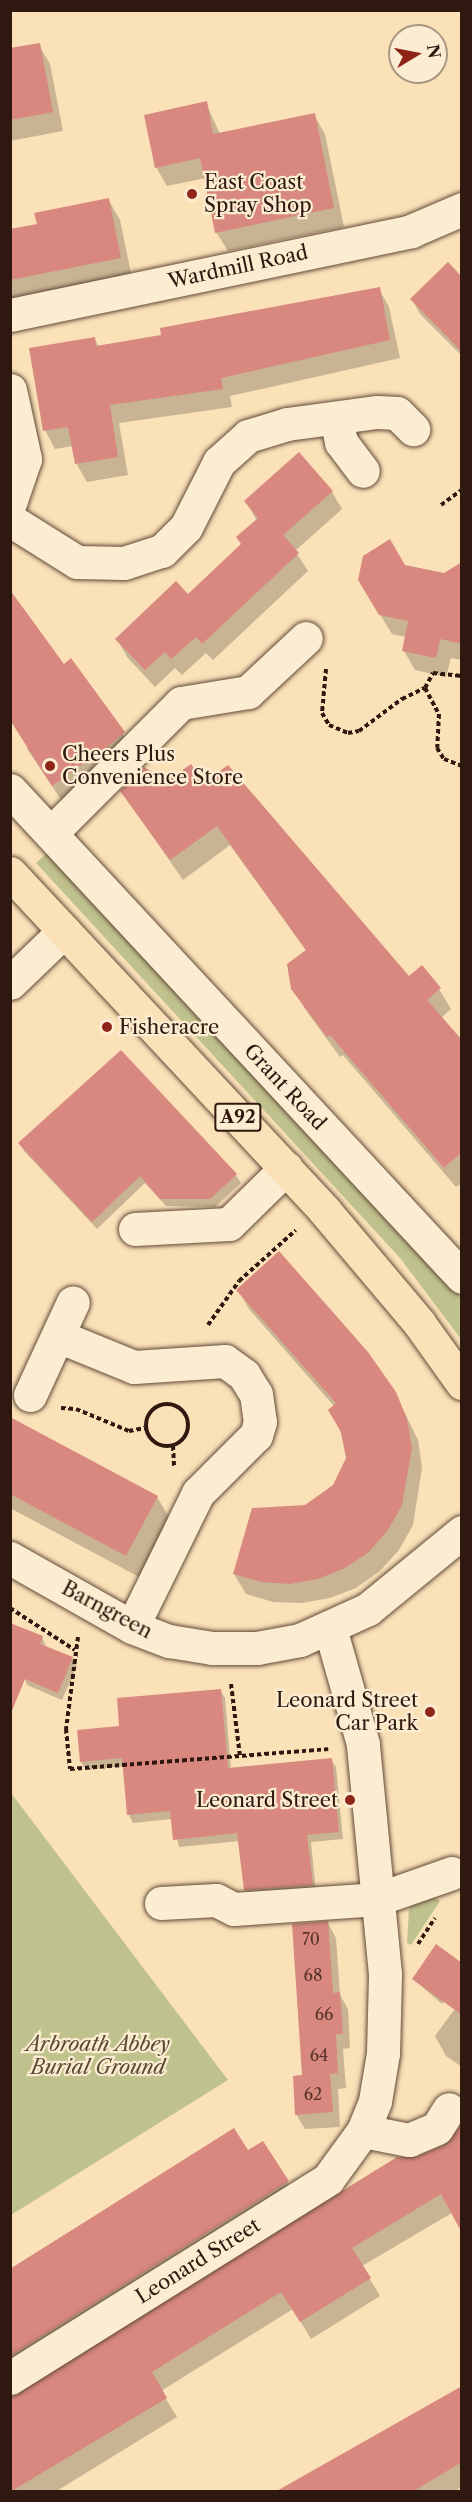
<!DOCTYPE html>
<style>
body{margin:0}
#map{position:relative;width:472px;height:2502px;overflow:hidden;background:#fae1b8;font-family:"Libre Caslon Text",serif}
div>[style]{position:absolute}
.green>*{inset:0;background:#c0c28e}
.shadow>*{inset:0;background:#0003}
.building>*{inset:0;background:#d8887e}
.path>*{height:4px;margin-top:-2px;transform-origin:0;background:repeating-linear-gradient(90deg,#2f180f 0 4.5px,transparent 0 7.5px)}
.path>.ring{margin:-2px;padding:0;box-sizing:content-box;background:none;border:4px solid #2f180f;border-radius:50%}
.roads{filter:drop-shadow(0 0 2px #624a39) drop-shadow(0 0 2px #624a39)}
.minor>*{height:33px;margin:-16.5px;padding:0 16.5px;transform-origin:16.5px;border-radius:16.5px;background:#fcecd1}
.major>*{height:33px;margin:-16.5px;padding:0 16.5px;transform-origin:16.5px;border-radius:16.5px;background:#fae1b8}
.dots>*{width:16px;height:16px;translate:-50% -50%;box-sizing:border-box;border:3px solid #fcecd1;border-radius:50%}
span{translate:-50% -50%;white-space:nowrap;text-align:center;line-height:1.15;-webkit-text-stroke:4.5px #fcecd1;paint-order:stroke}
.number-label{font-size:16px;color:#59342b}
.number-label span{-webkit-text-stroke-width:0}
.shield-label span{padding:2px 4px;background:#fcecd1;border:2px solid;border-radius:4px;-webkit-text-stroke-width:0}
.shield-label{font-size:18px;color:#2f180f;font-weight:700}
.poi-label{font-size:20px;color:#2f180f}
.left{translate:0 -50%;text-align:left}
.right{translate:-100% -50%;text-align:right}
.street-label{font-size:20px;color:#2f180f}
.park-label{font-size:20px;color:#5a4b35;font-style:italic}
.frame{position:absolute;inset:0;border:12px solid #2f180f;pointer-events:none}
.north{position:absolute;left:388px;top:24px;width:60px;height:60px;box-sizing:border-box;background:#fcecd1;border:2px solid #aa9783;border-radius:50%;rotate:80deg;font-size:16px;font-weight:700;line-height:24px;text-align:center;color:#2f180f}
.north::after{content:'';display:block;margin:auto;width:21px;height:27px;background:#8f2418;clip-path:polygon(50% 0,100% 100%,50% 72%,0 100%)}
</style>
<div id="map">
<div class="green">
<i style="clip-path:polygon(47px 853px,461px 1297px,461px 1339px,400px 1258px,36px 863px)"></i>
<i style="clip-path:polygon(11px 1793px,228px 2080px,11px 2215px)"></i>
<i style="clip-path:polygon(428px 1893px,440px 1901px,411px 1945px,407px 1943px,409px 1909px,418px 1897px)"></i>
</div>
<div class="shadow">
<i style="clip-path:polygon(39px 45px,50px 64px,63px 131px,10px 141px,10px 50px)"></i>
<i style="clip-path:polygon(206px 103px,220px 134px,314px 115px,325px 134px,344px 227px,228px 251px,216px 232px,206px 178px,167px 186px,156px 167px)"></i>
<i style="clip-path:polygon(108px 199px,120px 220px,132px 278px,10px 302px,10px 230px,38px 225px)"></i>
<i style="clip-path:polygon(462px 279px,462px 356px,420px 314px,412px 299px)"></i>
<i style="clip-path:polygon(379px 289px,389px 307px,400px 358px,230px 396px,232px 407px,119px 423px,128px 475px,87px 482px,76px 463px,73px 446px,55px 449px,45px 430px,94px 338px,99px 347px,163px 336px)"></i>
<i style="clip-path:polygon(332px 492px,342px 509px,295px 551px,308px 571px,213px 660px,206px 653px,182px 675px,175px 668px,155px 687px,127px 657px,117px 639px,188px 596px,242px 545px,257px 521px,246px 501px)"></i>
<i style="clip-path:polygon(462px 563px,462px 660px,451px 658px,446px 677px,415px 670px,404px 651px,406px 637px,392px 634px,371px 600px,405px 566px,444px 574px)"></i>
<i style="clip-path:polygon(71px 660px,135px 752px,64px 804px,27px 749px,64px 666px)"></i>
<i style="clip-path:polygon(167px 783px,204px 785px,409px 978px,439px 989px,451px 1009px,441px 1018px,462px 1042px,462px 1183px,456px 1187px,343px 1055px,340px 1057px,305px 1009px,293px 988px,307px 952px,230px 845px,183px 880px,121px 791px)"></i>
<i style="clip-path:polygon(121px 1052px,236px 1175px,241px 1183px,215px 1207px,166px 1206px,145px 1183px,97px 1229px,24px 1151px,20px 1143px)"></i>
<i style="clip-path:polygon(238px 1290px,395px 1393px,418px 1440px,422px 1468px,413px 1525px,399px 1550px,380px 1571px,356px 1588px,330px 1598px,301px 1603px,273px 1602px,246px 1594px,234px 1574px,305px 1507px,334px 1486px,347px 1458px,334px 1406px,249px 1309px)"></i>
<i style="clip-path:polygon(10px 1419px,157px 1497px,170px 1519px,139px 1577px,10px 1508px)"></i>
<i style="clip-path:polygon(10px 1616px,11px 1625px,42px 1637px,46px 1647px,72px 1658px,77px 1666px,62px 1700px,27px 1685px,23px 1674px,10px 1669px)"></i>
<i style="clip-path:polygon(220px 1690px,225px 1698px,231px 1769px,331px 1759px,336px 1767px,343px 1839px,311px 1842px,316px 1892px,250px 1897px,245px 1889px,240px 1841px,179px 1847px,172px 1819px,133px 1823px,129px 1815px,124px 1766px,86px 1770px,81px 1762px,121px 1728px)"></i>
<i style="clip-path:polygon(328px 1923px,336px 1938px,340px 1995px,348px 2009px,350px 2048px,343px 2049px,346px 2088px,338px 2089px,340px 2127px,305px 2129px,296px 2114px)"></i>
<i style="clip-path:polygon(462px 1977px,442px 2004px,413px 1979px)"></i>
<i style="clip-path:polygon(462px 1999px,462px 2067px,446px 2056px,435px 2036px)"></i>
<i style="clip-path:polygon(234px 2130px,248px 2152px,262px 2143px,298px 2200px,10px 2380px,10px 2269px)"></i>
<i style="clip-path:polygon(397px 2159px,462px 2207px,362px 2266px,380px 2296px,311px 2339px,293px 2309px,161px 2391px,177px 2417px,55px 2492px,14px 2492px,10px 2485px)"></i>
<i style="clip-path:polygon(462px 2387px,462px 2487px,453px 2492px,280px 2492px)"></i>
</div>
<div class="building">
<i style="clip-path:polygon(40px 43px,53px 112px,10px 120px,10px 48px)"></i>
<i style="clip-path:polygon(207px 101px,213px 134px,315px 113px,334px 208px,215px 233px,200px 158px,155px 168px,144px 115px)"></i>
<i style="clip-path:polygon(109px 198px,121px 258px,10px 280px,10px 229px,37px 224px,34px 213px)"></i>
<i style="clip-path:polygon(448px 262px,462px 277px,462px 352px,410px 299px)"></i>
<i style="clip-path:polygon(380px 287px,390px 340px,221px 378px,223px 389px,110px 405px,118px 457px,75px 464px,68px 427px,43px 431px,29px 348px,95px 337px,96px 346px,161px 335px,160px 328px)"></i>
<i style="clip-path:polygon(299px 452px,333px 491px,283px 535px,299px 553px,202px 644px,196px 637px,171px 659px,165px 652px,145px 670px,115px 639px,176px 581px,188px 594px,241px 544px,236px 537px,258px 518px,244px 501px)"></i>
<i style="clip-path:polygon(390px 539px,405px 565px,444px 573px,462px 562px,462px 644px,440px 639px,436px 658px,402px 651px,408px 621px,379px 615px,358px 580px,363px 556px)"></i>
<i style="clip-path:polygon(10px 590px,64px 664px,71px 658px,125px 732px,108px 746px,110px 747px,97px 760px,94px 756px,52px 786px,10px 720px)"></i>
<i style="clip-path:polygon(191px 764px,204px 783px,228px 765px,409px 976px,422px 965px,441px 988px,427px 1000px,462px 1040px,462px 1152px,444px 1168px,330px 1035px,327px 1037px,291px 989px,287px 964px,306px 950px,217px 826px,170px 860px,120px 791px,144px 767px,167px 781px)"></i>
<i style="clip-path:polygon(121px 1050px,237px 1174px,210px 1199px,160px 1199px,140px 1176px,92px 1222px,18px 1143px)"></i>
<i style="clip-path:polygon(279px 1251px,368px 1352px,396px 1392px,407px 1419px,412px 1448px,402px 1505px,388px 1530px,369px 1552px,345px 1568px,318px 1579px,290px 1584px,261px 1582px,233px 1574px,252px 1508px,305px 1505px,333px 1485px,346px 1458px,341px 1432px,328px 1410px,336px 1403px,236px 1290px)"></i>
<i style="clip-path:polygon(10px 1417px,158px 1496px,126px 1556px,10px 1494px)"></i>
<i style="clip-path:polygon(10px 1623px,43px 1636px,40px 1644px,73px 1657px,58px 1693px,25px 1679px,11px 1713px)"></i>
<i style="clip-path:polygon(221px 1689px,228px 1768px,332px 1758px,339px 1832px,307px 1835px,313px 1885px,244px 1890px,237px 1833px,173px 1840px,170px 1811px,127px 1815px,122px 1758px,80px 1762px,77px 1730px,119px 1726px,117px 1698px)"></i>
<i style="clip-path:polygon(328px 1921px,333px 1993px,340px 1992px,343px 2034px,336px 2034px,338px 2073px,330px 2074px,333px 2112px,295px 2115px,293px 2076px,302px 2075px,292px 1924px)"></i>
<i style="clip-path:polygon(436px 1944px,462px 1963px,462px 2015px,412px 1979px)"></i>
<i style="clip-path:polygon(462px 2124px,462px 2233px,441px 2194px,352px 2248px,371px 2278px,300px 2322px,281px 2292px,152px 2372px,167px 2398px,10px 2492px,10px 2397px,397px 2157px,416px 2157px,444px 2145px)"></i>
<i style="clip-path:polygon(234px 2128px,248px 2150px,263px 2141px,289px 2181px,10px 2356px,10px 2269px)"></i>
<i style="clip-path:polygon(462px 2386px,462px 2462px,412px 2492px,275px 2492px)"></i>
</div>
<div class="path">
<i style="left:441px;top:505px;width:26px;rotate:-36deg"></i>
<i style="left:326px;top:669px;width:44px;rotate:95.2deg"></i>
<i style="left:322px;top:713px;width:14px;rotate:60deg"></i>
<i style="left:329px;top:725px;width:21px;rotate:23deg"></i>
<i style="left:348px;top:733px;width:11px;rotate:-10deg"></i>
<i style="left:359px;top:731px;width:54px;rotate:-36.7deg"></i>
<i style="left:402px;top:699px;width:25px;rotate:-26deg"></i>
<i style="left:425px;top:688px;width:17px;rotate:-62deg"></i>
<i style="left:433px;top:673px;width:29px;rotate:6deg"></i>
<i style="left:425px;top:688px;width:30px;rotate:62deg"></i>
<i style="left:439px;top:714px;width:34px;rotate:93deg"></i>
<i style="left:437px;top:748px;width:13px;rotate:58deg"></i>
<i style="left:444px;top:759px;width:19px;rotate:21deg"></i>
<i style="left:208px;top:1325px;width:54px;rotate:-54.8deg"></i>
<i style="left:239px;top:1281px;width:76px;rotate:-41.8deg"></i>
<i class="ring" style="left:146px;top:1404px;width:38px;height:38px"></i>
<i style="left:61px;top:1408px;width:15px;rotate:4deg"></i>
<i style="left:76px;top:1409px;width:57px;rotate:22.5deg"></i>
<i style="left:129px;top:1431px;width:16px;rotate:-11deg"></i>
<i style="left:173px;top:1446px;width:20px;rotate:87deg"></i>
<i style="left:10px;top:1608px;width:77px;rotate:32.9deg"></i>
<i style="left:78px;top:1637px;width:93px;rotate:97.4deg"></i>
<i style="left:66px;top:1729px;width:40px;rotate:84.3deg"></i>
<i style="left:70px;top:1769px;width:259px;rotate:-4.4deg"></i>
<i style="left:231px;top:1684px;width:73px;rotate:82.9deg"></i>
<i style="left:418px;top:1944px;width:31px;rotate:-57deg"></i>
</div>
<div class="roads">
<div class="minor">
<i style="left:10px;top:315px;width:410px;rotate:-11.8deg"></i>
<i style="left:411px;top:231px;width:56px;rotate:-23.3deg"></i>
<i style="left:10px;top:390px;width:71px;rotate:77.7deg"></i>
<i style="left:25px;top:459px;width:46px;rotate:108.8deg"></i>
<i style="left:336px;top:418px;width:25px;rotate:78deg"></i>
<i style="left:341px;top:442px;width:36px;rotate:53deg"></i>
<i style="left:10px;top:520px;width:79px;rotate:32.1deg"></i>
<i style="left:77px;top:562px;width:47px;rotate:1.2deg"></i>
<i style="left:124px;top:563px;width:40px;rotate:-18deg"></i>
<i style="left:162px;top:551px;width:34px;rotate:-45deg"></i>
<i style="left:186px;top:527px;width:73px;rotate:-63.1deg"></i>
<i style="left:219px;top:462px;width:39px;rotate:-42deg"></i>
<i style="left:248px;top:436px;width:41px;rotate:-17.1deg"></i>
<i style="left:287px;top:424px;width:91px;rotate:-7.6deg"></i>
<i style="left:377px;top:412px;width:20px;rotate:3deg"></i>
<i style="left:397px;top:413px;width:23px;rotate:45deg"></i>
<i style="left:10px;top:790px;width:664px;rotate:47.13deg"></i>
<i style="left:51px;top:833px;width:184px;rotate:-45deg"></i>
<i style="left:181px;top:703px;width:68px;rotate:-9.3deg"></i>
<i style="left:248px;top:692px;width:79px;rotate:-43deg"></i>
<i style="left:10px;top:983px;width:75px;rotate:-43.9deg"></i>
<i style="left:135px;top:1229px;width:94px;rotate:-3deg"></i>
<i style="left:229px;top:1224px;width:80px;rotate:-44.5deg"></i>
<i style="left:58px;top:1336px;width:82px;rotate:22.2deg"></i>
<i style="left:134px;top:1367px;width:91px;rotate:-3.8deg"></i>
<i style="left:225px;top:1361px;width:24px;rotate:36deg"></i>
<i style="left:244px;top:1375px;width:22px;rotate:58deg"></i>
<i style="left:256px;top:1394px;width:28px;rotate:82deg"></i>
<i style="left:260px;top:1422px;width:14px;rotate:107deg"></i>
<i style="left:256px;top:1435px;width:82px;rotate:135deg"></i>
<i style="left:198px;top:1493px;width:149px;rotate:116.2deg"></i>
<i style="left:30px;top:1395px;width:102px;rotate:-65.2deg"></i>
<i style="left:10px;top:1558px;width:140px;rotate:29.5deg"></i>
<i style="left:132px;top:1627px;width:40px;rotate:21deg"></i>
<i style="left:169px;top:1641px;width:44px;rotate:9.2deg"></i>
<i style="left:212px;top:1648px;width:45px"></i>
<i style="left:257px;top:1648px;width:44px;rotate:-10.5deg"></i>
<i style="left:300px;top:1640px;width:75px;rotate:-24.5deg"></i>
<i style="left:368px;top:1609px;width:122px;rotate:-39.3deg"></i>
<i style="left:161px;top:1903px;width:55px;rotate:-3.1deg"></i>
<i style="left:216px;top:1900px;width:20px;rotate:27deg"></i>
<i style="left:234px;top:1909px;width:144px;rotate:-4deg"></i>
<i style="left:378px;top:1899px;width:78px;rotate:-19.4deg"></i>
<i style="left:363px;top:2131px;width:47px;rotate:11.1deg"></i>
<i style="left:409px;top:2140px;width:30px;rotate:-23deg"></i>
<i style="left:437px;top:2128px;width:22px;rotate:-58deg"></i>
<i style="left:10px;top:2378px;width:375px;rotate:-32deg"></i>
<i style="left:328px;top:2179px;width:59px;rotate:-53.9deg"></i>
<i style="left:363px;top:2131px;width:32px;rotate:-68deg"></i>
<i style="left:375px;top:2101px;width:49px;rotate:-80.5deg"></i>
<i style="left:383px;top:2053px;width:79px;rotate:-88.5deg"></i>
<i style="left:385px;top:1974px;width:231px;rotate:-95.5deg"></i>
<i style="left:363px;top:1744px;width:121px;rotate:-105.9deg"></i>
</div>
<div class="major">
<i style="left:10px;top:873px;width:461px;rotate:47deg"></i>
<i style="left:324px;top:1210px;width:148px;rotate:49.9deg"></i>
<i style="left:419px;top:1323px;width:74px;rotate:54.4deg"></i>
</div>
</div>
<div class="dots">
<i style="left:192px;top:194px;background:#8f2418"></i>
<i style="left:50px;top:766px;background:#8f2418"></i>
<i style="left:107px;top:1027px;background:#8f2418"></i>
<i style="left:430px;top:1712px;background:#8f2418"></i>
<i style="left:350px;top:1800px;background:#8f2418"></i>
</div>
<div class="number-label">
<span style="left:311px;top:1939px">70</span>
<span style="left:313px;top:1975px">68</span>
<span style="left:324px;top:2014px">66</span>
<span style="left:319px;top:2055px">64</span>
<span style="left:313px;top:2094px">62</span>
</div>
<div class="shield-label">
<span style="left:238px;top:1117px">A92</span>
</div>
<div class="poi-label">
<span class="left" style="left:204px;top:194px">East Coast<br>Spray Shop</span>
<span class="left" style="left:62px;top:766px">Cheers Plus<br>Convenience Store</span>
<span class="left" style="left:119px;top:1027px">Fisheracre</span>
<span class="right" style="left:418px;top:1712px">Leonard Street<br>Car Park</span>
<span class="right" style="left:338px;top:1800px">Leonard Street</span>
</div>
<div class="street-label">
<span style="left:238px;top:267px;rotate:-12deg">Wardmill Road</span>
<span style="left:285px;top:1087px;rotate:47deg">Grant Road</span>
<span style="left:107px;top:1610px;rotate:28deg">Barngreen</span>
<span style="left:198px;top:2261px;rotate:-32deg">Leonard Street</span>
</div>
<div class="park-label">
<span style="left:98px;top:2056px">Arbroath Abbey<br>Burial Ground</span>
</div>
<div class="frame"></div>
<div class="north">N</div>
</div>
